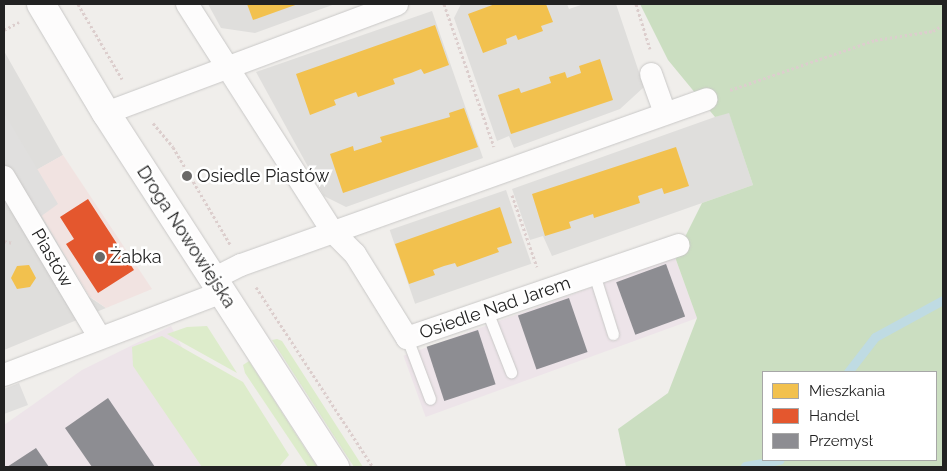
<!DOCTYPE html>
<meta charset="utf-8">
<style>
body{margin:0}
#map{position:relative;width:947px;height:471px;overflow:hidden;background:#f0eeeb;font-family:Raleway,sans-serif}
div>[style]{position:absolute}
.residential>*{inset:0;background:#dfdedc;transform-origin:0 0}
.commercial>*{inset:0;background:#f1e3e1}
.industrial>*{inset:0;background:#ede4e9;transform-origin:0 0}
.grass>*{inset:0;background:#ddeccb}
.forest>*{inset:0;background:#cbdec1}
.parking>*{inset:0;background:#e0dfde}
.homes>*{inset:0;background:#f2c14e}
.shops>*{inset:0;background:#e4572e}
.industry>*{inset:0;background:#8d8d92;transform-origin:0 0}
.stream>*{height:9px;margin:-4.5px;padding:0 4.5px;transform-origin:4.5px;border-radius:4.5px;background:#bfdbe3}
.path>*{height:3px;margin-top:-1.5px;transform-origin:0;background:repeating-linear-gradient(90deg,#dccecd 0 2.5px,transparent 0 5px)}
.roads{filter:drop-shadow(0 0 1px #c9c8c7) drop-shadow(0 0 1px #c9c8c7)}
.service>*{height:11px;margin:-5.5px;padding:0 5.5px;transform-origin:5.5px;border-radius:5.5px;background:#fdfcfc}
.minor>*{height:22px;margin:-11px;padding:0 11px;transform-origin:11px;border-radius:11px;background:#fdfcfc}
.tertiary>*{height:28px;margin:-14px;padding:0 14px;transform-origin:14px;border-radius:14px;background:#fdfcfc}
.dots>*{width:14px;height:14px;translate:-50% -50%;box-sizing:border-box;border:2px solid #fff;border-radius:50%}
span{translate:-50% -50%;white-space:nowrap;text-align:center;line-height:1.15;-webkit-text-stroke:5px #fff;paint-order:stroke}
.poi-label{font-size:18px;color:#222}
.left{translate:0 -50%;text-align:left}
.street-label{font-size:18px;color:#222}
.frame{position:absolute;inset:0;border:5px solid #222;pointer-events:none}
.legend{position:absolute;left:762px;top:371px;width:175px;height:90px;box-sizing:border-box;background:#fff;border:1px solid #a7a7a7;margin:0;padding:6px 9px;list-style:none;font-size:15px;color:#222}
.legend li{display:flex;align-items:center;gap:10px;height:25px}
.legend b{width:25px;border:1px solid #a7a7a7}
</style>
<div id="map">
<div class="residential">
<i style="clip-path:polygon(208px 4px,335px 4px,255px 33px,221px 28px)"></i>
<i style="clip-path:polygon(461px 4px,567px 4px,569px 9px,584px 4px,616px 4px,644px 87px,620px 109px,514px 148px,509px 136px,497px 141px,454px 18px)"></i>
<i style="clip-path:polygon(432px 11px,483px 158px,346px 207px,324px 196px,256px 72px)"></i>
<i style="clip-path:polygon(4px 51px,63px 155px,21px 179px,88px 296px,106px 308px,4px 350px)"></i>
<i style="clip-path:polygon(729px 112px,753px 185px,552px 256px,543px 236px,530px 240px,512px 189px)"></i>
<i style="left:506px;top:190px;width:78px;height:123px;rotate:71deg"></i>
</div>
<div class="commercial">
<i style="clip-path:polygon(63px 155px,152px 289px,106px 308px,89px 296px,20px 179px)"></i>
</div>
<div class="industrial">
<i style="left:675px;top:257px;width:65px;height:289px;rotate:70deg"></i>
<i style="clip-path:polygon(171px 326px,243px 467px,4px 467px,4px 425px,82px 370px)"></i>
</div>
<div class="grass">
<i style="clip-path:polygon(207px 326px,237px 373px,167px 334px,187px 327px)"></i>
<i style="clip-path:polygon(162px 336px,243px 382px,289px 455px,279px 467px,202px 467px,133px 366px,132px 347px)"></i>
<i style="clip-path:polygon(277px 339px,282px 341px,363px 467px,354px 467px,272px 340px)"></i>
<i style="clip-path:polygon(249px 361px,317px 467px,308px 467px,245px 373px,243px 365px)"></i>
</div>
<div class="forest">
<i style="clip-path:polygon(evenodd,640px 4px,943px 4px,943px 467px,626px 467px,618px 429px,668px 393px,697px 318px,675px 257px,702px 203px,753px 185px,729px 113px,715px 117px,668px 60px,640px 4px,763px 372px,936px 372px,936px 460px,763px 460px,763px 372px)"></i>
</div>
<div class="parking">
<i style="clip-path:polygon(4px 113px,58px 204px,40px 217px,4px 156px)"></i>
<i style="clip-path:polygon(19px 383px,28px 405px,4px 414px,4px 389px)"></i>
</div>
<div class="homes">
<i style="clip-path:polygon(247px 4px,298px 4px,253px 20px)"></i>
<i style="clip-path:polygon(495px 4px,546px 4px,553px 22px,541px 26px,543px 31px,518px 40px,516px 35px,506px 39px,507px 44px,483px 53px,468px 14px)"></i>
<i style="clip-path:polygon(435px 25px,449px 65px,424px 74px,421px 69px,411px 73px,393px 79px,395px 84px,358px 97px,356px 92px,334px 100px,336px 105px,310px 115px,296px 74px)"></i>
<i style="clip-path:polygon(600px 59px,613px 100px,511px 134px,498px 95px,519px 88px,521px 93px,551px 83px,549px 77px,565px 72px,567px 78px,581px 73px,579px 66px)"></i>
<i style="clip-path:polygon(464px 108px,478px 147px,343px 193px,330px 154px,353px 146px,354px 151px,382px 142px,380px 137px,450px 117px,449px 113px)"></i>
<i style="clip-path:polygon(676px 147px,689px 186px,664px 194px,662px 188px,638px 196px,640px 203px,594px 218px,593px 214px,569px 222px,571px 228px,545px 236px,532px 194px)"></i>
<i style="clip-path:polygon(500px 207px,512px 243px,497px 248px,499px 252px,457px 267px,455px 263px,444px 266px,433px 270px,435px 275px,409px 284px,395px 244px)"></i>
<i style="clip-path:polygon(29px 265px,36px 278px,30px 287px,17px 289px,11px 278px,17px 266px)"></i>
</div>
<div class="shops">
<i style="clip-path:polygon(88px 199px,134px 270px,98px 293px,66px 244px,74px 239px,60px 217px)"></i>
</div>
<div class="industry">
<i style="left:666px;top:264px;width:56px;height:53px;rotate:70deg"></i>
<i style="left:569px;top:298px;width:57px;height:54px;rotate:71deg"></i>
<i style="left:478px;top:330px;width:57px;height:54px;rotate:72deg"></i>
<i style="clip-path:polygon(108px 398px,155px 467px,92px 467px,65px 428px)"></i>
<i style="clip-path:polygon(36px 448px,49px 467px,7px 467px)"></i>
</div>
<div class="stream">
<i style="left:848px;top:372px;width:44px;rotate:-52.4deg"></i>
<i style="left:875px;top:337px;width:77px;rotate:-28.6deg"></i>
<i style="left:745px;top:466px;width:35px;rotate:-10deg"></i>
</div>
<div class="path">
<i style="left:78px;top:4px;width:87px;rotate:59.6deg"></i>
<i style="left:444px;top:4px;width:151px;rotate:70.7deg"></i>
<i style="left:636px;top:4px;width:47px;rotate:72.7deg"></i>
<i style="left:4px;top:30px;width:17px;rotate:-28deg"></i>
<i style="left:730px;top:90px;width:153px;rotate:-19deg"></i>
<i style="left:875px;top:40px;width:59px;rotate:-8.8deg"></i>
<i style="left:933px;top:31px;width:12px;rotate:-31deg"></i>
<i style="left:153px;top:123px;width:31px;rotate:50deg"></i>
<i style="left:173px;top:147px;width:113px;rotate:59.6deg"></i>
<i style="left:512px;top:195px;width:76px;rotate:70.9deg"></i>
<i style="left:4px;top:241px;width:9px;rotate:13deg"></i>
<i style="left:256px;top:287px;width:215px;rotate:57deg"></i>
</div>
<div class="roads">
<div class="service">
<i style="left:594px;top:274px;width:63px;rotate:72.4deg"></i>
<i style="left:487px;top:311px;width:66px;rotate:68.5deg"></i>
<i style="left:407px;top:338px;width:65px;rotate:69.3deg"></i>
</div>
<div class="minor">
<i style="left:187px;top:4px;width:271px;rotate:57.4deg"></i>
<i style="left:333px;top:232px;width:31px;rotate:45deg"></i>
<i style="left:355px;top:254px;width:99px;rotate:58.2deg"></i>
<i style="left:407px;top:338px;width:287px;rotate:-18.9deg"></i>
<i style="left:651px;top:74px;width:41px;rotate:70.3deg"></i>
<i style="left:106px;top:113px;width:311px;rotate:-20.5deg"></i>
<i style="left:4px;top:177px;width:187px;rotate:59.2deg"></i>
<i style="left:213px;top:279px;width:31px;rotate:-27deg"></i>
<i style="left:241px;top:265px;width:494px;rotate:-19.6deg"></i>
<i style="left:4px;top:375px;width:233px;rotate:-20.8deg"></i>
</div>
<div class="tertiary">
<i style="left:41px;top:4px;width:127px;rotate:59.2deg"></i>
<i style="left:106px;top:113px;width:422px;rotate:57.1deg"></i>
</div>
</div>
<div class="dots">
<i style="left:187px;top:176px;background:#6a6968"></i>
<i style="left:100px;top:257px;background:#6a6968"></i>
</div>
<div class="poi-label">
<span class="left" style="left:197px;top:176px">Osiedle Piastów</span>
<span class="left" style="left:110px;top:257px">Żabka</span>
</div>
<div class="street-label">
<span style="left:186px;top:237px;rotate:57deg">Droga Nowowiejska</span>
<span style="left:52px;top:258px;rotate:60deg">Piastów</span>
<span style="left:495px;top:308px;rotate:-19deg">Osiedle Nad Jarem</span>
</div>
<div class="frame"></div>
<ul class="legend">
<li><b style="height:14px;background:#f2c14e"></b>Mieszkania</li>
<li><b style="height:14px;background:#e4572e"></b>Handel</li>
<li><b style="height:14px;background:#8d8d92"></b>Przemysł</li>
</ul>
</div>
